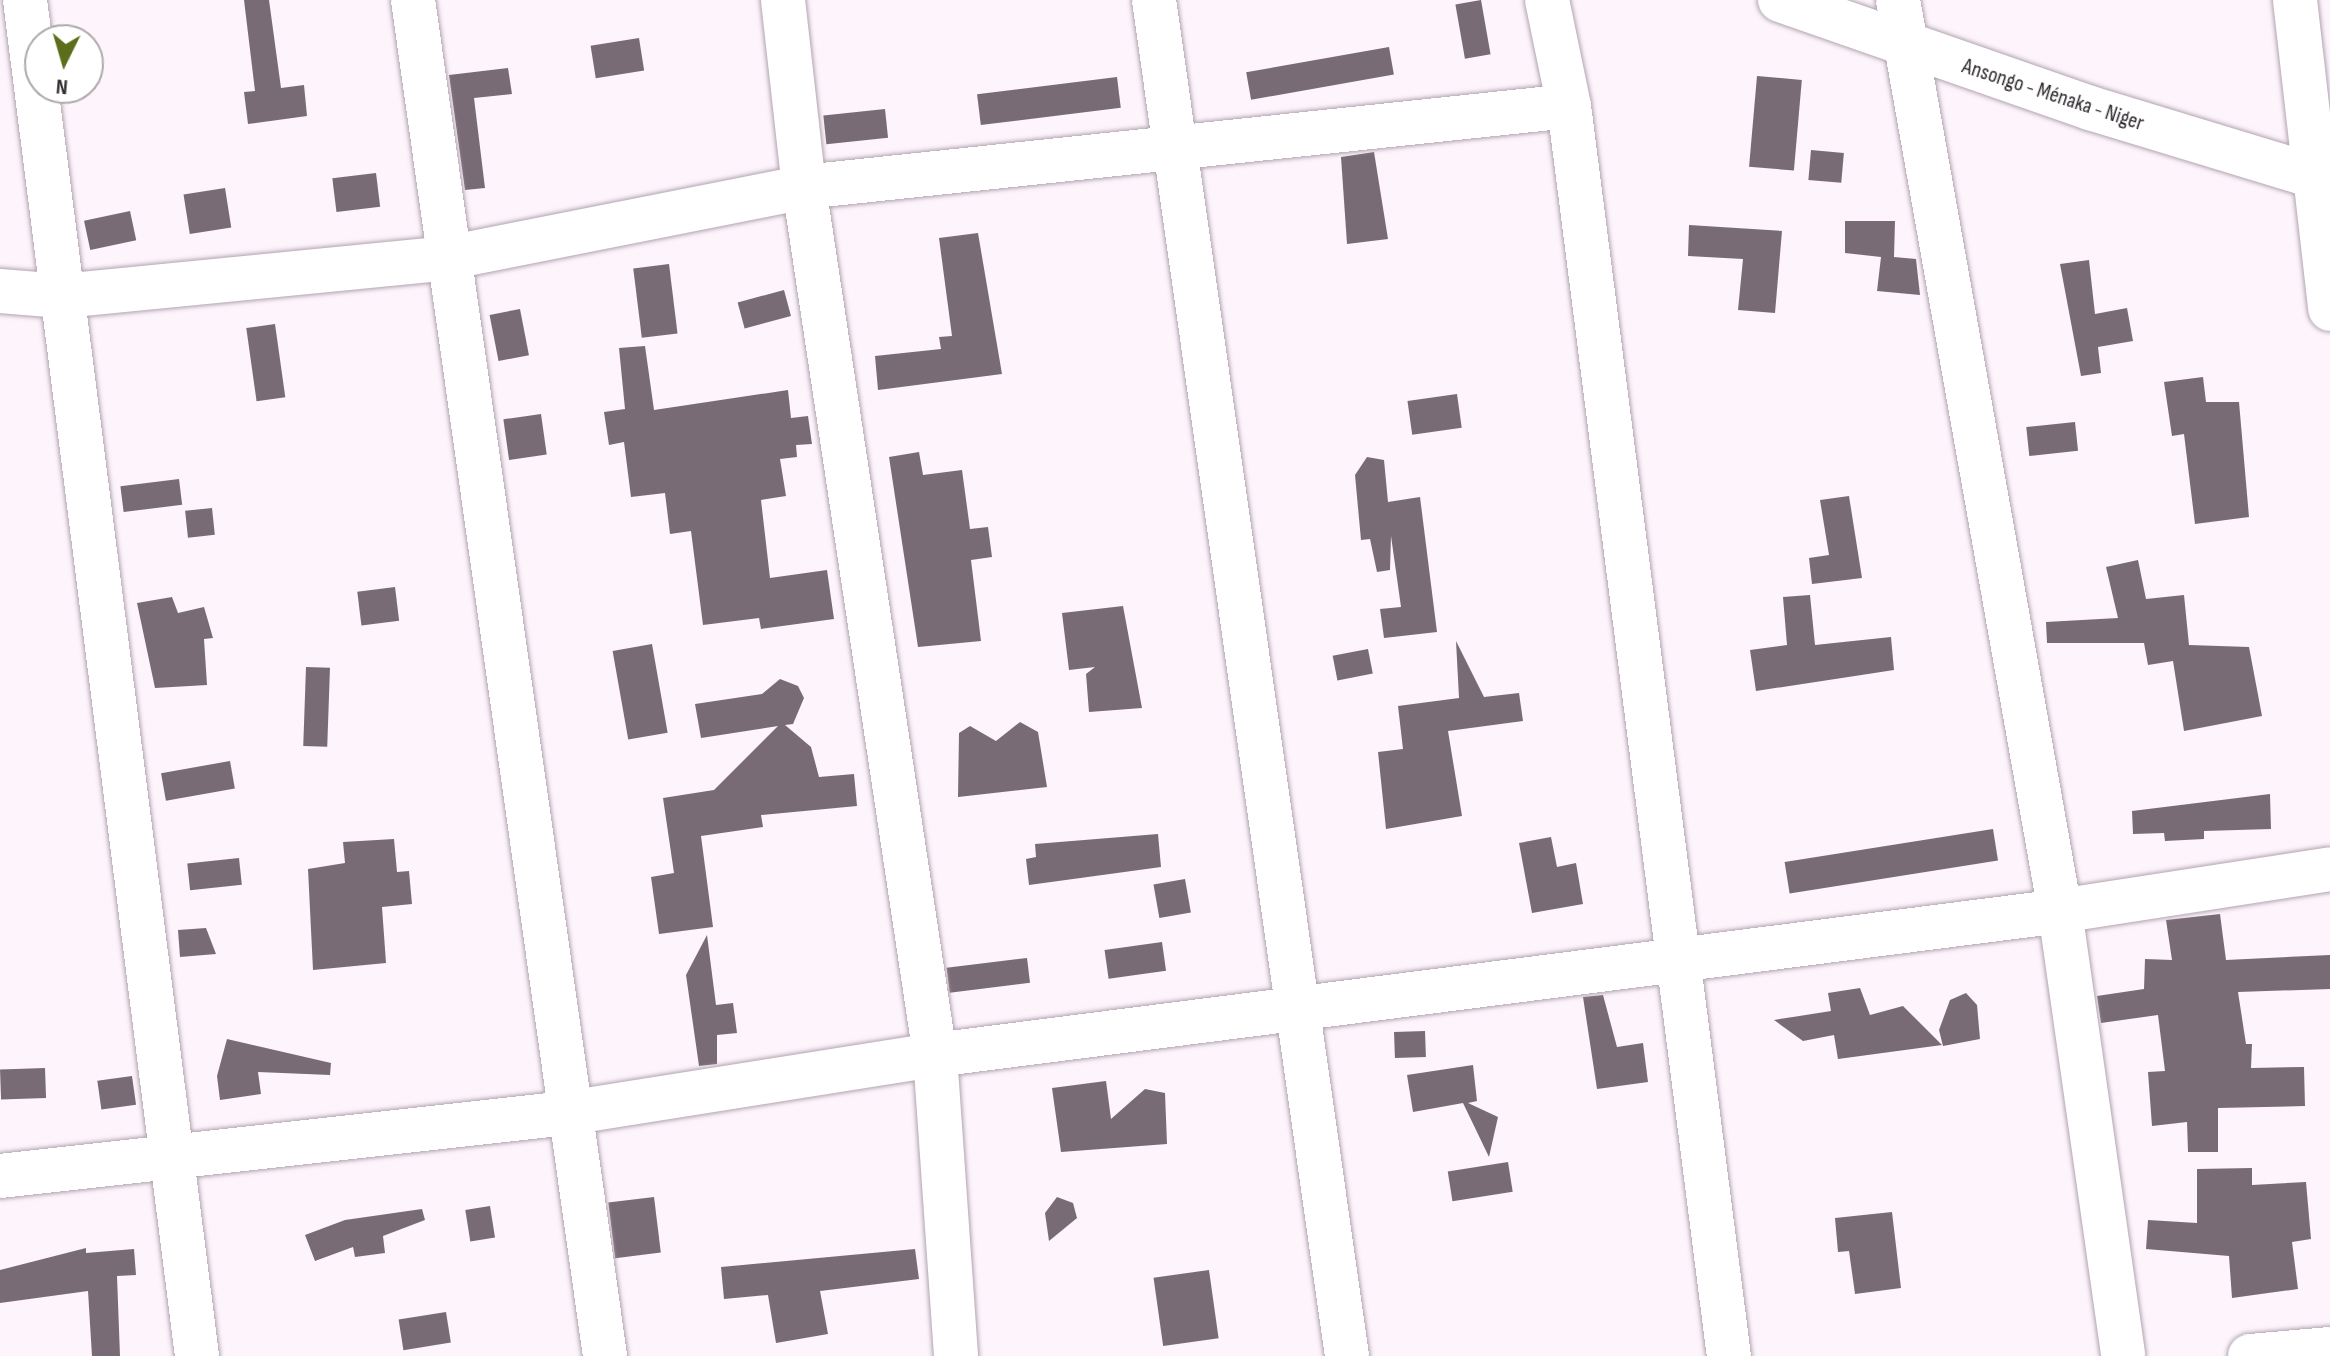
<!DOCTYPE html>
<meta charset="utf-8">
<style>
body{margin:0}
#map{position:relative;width:2330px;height:1356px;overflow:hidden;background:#fdf4fc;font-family:"Sofia Sans Condensed",sans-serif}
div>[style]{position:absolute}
.building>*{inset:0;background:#786b76;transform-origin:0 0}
.roads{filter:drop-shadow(0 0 2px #b2a4b0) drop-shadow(0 0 2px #b2a4b0)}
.minor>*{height:44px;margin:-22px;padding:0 22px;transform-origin:22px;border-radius:22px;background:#fff}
.major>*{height:44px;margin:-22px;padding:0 22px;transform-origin:22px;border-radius:22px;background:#fff}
span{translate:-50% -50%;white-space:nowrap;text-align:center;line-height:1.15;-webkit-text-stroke:8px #fff;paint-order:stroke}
.street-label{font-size:22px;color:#302b30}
.north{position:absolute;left:24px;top:24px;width:80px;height:80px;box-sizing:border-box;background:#fff;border:2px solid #acaaac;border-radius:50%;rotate:185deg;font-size:22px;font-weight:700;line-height:32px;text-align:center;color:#302b30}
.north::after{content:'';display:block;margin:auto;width:28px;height:36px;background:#5c6e1b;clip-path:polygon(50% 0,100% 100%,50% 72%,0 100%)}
</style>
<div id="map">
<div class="building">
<i style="clip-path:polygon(244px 0,269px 0,281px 88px,304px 85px,307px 116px,248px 124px,244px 92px,255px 91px)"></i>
<i style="left:1481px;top:0;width:55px;height:26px;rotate:80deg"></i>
<i style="left:639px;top:38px;width:33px;height:49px;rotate:81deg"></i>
<i style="left:1389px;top:47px;width:28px;height:145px;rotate:80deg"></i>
<i style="clip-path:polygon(508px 68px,512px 94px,474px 98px,485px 188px,465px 190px,449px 75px)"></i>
<i style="left:1757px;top:76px;width:45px;height:91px;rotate:5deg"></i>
<i style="left:1117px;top:77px;width:31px;height:141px;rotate:83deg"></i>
<i style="left:885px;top:109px;width:29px;height:62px;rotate:84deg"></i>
<i style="left:1811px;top:150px;width:33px;height:30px;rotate:5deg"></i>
<i style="clip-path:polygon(1374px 152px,1388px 239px,1347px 244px,1341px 157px)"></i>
<i style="left:376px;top:173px;width:34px;height:44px;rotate:83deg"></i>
<i style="left:225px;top:188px;width:40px;height:42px;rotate:81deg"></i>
<i style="left:130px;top:211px;width:30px;height:47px;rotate:78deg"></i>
<i style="clip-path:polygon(1845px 221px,1895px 221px,1894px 257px,1916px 259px,1920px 295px,1877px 291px,1881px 257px,1845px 253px)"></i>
<i style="clip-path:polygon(1689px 225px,1782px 231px,1775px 313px,1738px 310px,1743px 259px,1688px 256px)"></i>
<i style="clip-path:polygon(978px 233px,1002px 374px,878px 390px,875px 356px,941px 349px,939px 337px,952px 336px,939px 238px)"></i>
<i style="clip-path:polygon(2089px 260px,2095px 314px,2127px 308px,2133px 341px,2098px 347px,2101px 373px,2081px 376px,2060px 264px)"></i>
<i style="left:669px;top:264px;width:70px;height:36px;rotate:83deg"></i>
<i style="left:784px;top:290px;width:27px;height:48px;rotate:75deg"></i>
<i style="left:520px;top:309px;width:47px;height:31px;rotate:79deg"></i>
<i style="left:275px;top:324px;width:74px;height:29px;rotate:82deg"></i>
<i style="clip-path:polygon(645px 346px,654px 410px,788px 390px,791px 418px,808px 416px,812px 444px,796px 445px,797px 457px,780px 459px,786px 496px,761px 500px,770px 578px,827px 570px,834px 619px,761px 629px,759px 618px,703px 625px,691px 531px,670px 534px,665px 493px,631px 497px,624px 442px,609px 445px,604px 412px,625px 409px,619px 348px)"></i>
<i style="clip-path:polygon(2203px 377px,2206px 402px,2239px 402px,2249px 517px,2195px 524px,2184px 434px,2172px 436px,2164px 382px)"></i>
<i style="left:1457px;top:394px;width:34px;height:50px;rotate:82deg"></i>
<i style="left:541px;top:414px;width:41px;height:38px;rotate:82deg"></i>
<i style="left:2075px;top:422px;width:29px;height:49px;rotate:84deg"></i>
<i style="clip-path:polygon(919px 452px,923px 475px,962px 470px,970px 529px,988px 527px,992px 557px,971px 560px,981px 641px,918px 647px,889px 457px)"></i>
<i style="clip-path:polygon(1367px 457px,1384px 460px,1388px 502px,1420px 497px,1437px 632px,1384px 638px,1380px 609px,1401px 607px,1391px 536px,1390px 570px,1377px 572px,1370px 539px,1361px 540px,1355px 475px)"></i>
<i style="left:179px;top:479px;width:26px;height:59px;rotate:83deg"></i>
<i style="clip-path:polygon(1849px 496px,1862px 578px,1812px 584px,1809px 558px,1829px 555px,1820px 500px)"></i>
<i style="left:212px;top:508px;width:27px;height:27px;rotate:84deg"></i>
<i style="clip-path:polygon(2138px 560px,2146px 599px,2184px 595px,2189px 645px,2249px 647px,2262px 716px,2184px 731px,2173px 661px,2148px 665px,2144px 643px,2047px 643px,2046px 622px,2118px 618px,2106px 567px)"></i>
<i style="left:395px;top:587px;width:34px;height:38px;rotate:83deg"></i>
<i style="clip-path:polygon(1810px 595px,1815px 645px,1891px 637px,1894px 670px,1756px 691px,1750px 650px,1787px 645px,1783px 597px)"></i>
<i style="clip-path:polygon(172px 597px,178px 613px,204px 607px,213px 638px,204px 639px,207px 685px,155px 688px,137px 603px)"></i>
<i style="clip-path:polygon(1123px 606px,1142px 708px,1089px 712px,1086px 674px,1095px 667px,1069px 670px,1062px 613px)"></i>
<i style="clip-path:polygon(1456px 641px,1484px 697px,1519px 693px,1523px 721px,1448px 731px,1462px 816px,1386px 829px,1378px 752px,1403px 749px,1398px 706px,1459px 698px)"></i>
<i style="left:652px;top:644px;width:90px;height:40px;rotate:80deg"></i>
<i style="left:1368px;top:649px;width:25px;height:36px;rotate:79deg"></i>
<i style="left:306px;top:667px;width:24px;height:79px;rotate:2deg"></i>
<i style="clip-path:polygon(780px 679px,798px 686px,804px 698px,793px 724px,785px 725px,811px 747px,819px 777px,854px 774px,857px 806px,761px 815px,763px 827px,701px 836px,713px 927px,659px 934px,651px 877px,674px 873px,663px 798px,714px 790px,778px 726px,701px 738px,695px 704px,762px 694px)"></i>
<i style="clip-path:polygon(1020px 722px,1038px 732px,1047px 787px,958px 797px,959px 733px,970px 726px,996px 741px)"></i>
<i style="left:230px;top:761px;width:28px;height:70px;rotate:80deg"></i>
<i style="clip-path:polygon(2270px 794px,2271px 829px,2204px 831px,2204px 839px,2165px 841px,2164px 833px,2133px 834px,2132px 811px)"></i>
<i style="left:1993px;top:829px;width:32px;height:211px;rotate:81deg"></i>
<i style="clip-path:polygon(1158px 834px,1161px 867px,1029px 885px,1026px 859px,1036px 857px,1035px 844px)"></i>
<i style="clip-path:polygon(1551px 837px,1557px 867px,1576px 863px,1583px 904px,1532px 913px,1519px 843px)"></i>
<i style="clip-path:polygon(394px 839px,397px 872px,409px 871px,412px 904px,382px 907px,386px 963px,313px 970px,308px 869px,345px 863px,343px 842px)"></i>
<i style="left:239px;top:858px;width:27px;height:52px;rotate:84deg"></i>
<i style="left:1185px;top:879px;width:34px;height:32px;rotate:80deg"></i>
<i style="clip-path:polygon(2220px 914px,2226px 960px,2330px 955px,2330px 989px,2238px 992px,2246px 1044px,2252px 1044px,2251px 1068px,2304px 1067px,2305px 1106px,2218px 1108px,2218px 1152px,2188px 1152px,2187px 1122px,2152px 1126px,2148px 1072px,2165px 1071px,2158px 1015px,2101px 1023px,2097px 996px,2144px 989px,2145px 959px,2172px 960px,2166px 920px)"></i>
<i style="clip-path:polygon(206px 928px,216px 954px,180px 957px,178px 930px)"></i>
<i style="clip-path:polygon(707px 935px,716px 1005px,733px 1003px,737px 1033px,717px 1035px,717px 1064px,699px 1066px,686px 975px)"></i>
<i style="left:1162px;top:942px;width:29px;height:58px;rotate:82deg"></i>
<i style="left:1027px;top:958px;width:25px;height:81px;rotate:83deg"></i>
<i style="clip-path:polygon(1860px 988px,1870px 1015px,1903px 1006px,1942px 1045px,1838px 1059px,1834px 1035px,1803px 1041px,1774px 1020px,1831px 1011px,1828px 993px)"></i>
<i style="clip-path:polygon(1966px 993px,1977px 1005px,1980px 1039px,1943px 1046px,1939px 1030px,1950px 1000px)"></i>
<i style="clip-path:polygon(1603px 995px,1617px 1047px,1643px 1043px,1648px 1082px,1597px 1089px,1583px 997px)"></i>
<i style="left:1425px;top:1031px;width:26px;height:31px;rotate:88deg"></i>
<i style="clip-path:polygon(227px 1039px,331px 1063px,330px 1075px,258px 1072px,261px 1094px,220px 1100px,217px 1076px)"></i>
<i style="clip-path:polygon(1473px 1065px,1477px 1101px,1468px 1103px,1498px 1117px,1489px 1157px,1463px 1103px,1413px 1112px,1407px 1075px)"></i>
<i style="left:45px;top:1068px;width:30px;height:45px;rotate:88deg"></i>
<i style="left:132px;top:1076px;width:29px;height:35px;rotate:82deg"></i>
<i style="clip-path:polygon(1106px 1081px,1111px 1119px,1145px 1089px,1165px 1093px,1167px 1144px,1061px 1152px,1052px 1088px)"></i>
<i style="left:1508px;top:1162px;width:30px;height:61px;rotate:81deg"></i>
<i style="clip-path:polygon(2252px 1168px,2252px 1185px,2306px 1182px,2311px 1239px,2292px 1242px,2298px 1289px,2232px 1298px,2229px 1256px,2146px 1249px,2148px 1220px,2197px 1223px,2197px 1169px)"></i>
<i style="left:654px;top:1197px;width:56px;height:46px;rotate:83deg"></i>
<i style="clip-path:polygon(1057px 1197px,1073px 1203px,1077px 1218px,1049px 1241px,1045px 1213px)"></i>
<i style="left:490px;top:1206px;width:32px;height:25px;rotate:81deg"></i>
<i style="clip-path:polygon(422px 1209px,425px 1220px,383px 1236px,385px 1253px,355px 1257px,353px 1247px,315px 1261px,305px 1235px,345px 1220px)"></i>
<i style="clip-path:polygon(1892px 1212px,1901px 1288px,1855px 1294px,1849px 1251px,1838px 1252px,1835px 1218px)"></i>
<i style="clip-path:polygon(86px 1248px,86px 1253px,134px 1249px,136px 1275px,117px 1276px,120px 1356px,92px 1356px,88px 1291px,0 1303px,0 1270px)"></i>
<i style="clip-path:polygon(915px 1249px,919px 1279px,820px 1291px,828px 1334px,776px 1343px,768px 1295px,724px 1299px,721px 1267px)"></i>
<i style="left:1209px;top:1270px;width:69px;height:56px;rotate:82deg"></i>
<i style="left:446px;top:1312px;width:31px;height:48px;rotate:81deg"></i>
</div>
<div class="roads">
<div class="minor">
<i style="left:25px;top:0;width:1367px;rotate:82.77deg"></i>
<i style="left:413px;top:0;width:1370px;rotate:81.94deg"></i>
<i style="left:783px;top:0;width:188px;rotate:83.6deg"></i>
<i style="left:804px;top:187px;width:878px;rotate:81.42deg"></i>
<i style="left:935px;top:1055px;width:302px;rotate:86deg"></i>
<i style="left:1154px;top:0;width:1370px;rotate:81.9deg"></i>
<i style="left:1547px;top:0;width:108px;rotate:78.3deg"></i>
<i style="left:1569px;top:106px;width:1260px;rotate:82.71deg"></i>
<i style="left:1898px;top:0;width:925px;rotate:79.92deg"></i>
<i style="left:2060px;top:911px;width:449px;rotate:81.9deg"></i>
<i style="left:2295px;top:0;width:311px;rotate:83.5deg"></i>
<i style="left:0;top:291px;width:62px;rotate:4.6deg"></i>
<i style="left:62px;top:296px;width:387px;rotate:-5.6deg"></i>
<i style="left:447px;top:258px;width:364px;rotate:-11.2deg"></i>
<i style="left:804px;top:187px;width:769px;rotate:-6.04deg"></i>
<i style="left:0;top:1176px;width:570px;rotate:-6.34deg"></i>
<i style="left:567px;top:1113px;width:373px;rotate:-9deg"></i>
<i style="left:935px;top:1055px;width:1134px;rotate:-7.29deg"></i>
<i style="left:2060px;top:911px;width:273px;rotate:-8.8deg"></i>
<i style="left:2250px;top:1356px;width:80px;rotate:-5deg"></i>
</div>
<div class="major">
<i style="left:1780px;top:0;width:328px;rotate:19.2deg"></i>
<i style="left:2090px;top:108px;width:251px;rotate:16.9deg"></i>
</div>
</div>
<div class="street-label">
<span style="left:2053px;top:95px;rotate:18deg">Ansongo - Ménaka - Niger</span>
</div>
<div class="north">N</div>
</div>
